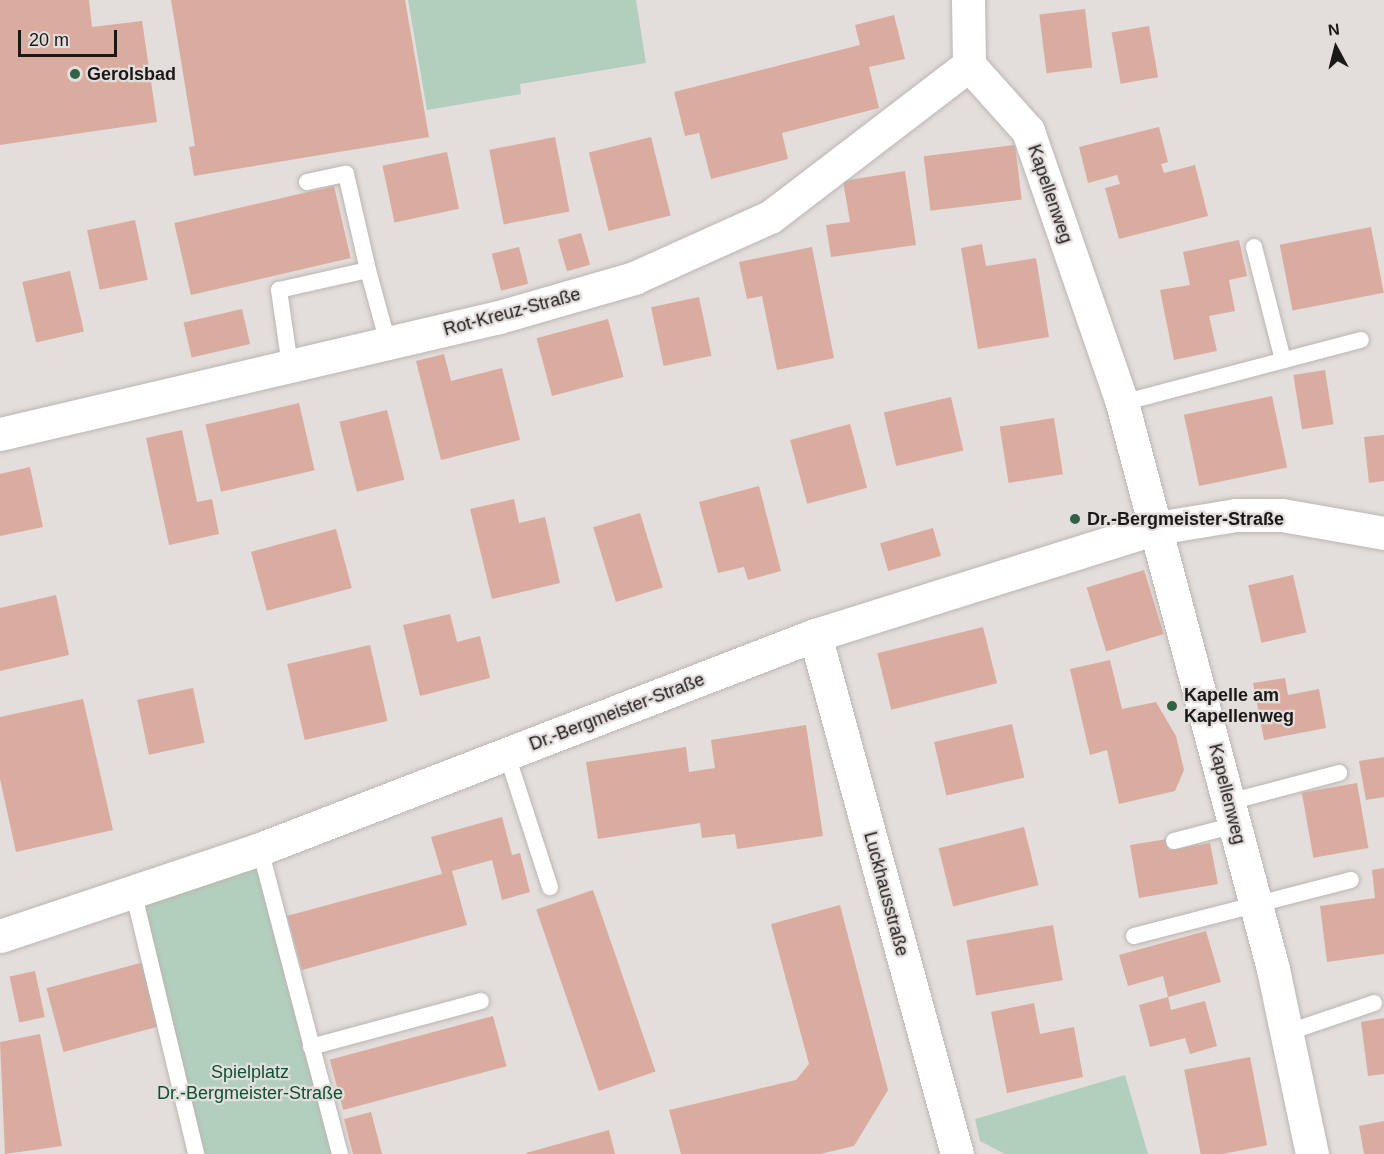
<!DOCTYPE html>
<meta charset="utf-8">
<style>
body{margin:0}
#map{position:relative;width:1384px;height:1154px;overflow:hidden;background:#e3dddb;font-family:Arial,sans-serif}
div>[style]{position:absolute}
.green>*{inset:0;background:#b2cfbd}
.building>*{inset:0;background:#daac9f;transform-origin:0 0}
.roads{filter:drop-shadow(0 0 2px #bbb5b4) drop-shadow(0 0 2px #bbb5b4)}
.service>*{height:16px;margin:-8px;padding:0 8px;transform-origin:8px;border-radius:8px;background:#fff}
.minor>*{height:33px;margin:-16.5px;padding:0 16.5px;transform-origin:16.5px;border-radius:16.5px;background:#fff}
.dots>*{width:16px;height:16px;translate:-50% -50%;box-sizing:border-box;border:3px solid #e3dddb;border-radius:50%}
span{translate:-50% -50%;white-space:nowrap;text-align:center;line-height:1.15;-webkit-text-stroke:4.5px #e3dddb;paint-order:stroke}
.poi-label{font-size:18px;color:#1b1918;font-weight:700}
.left{translate:0 -50%;text-align:left}
.street-label{font-size:18px;color:#1b1918}
.park-label{font-size:18px;color:#095332}
.north{position:absolute;left:1306px;top:18px;width:60px;height:60px;-webkit-text-stroke:4px #e3dddb;paint-order:stroke;rotate:353deg;font-size:16px;font-weight:700;line-height:24px;text-align:center;color:#1b1918}
.north::after{content:'';display:block;margin:auto;width:21px;height:27px;background:#1b1918;clip-path:polygon(50% 0,100% 100%,50% 72%,0 100%)}
.scale{position:absolute;left:18px;top:30px;width:99px;height:27px;box-sizing:border-box;border:3px solid #1b1918;border-top:0;padding-left:8px;font-size:18px;line-height:21px;white-space:nowrap;color:#1b1918;-webkit-text-stroke:4px #e3dddb;paint-order:stroke}
</style>
<div id="map">
<div class="green">
<i style="clip-path:polygon(408px 0,636px 0,646px 63px,520px 84px,521px 94px,427px 110px)"></i>
<i style="clip-path:polygon(260px 849px,340px 1154px,196px 1154px,134px 895px)"></i>
<i style="clip-path:polygon(1125px 1075px,1148px 1154px,1005px 1154px,980px 1141px,975px 1119px)"></i>
</div>
<div class="building">
<i style="clip-path:polygon(0 0,89px 0,92px 27px,142px 21px,157px 122px,0 145px)"></i>
<i style="clip-path:polygon(171px 0,405px 0,429px 137px,194px 176px,189px 147px,195px 146px)"></i>
<i style="left:1085px;top:9px;width:59px;height:46px;rotate:83deg"></i>
<i style="clip-path:polygon(894px 15px,905px 59px,869px 67px,879px 108px,782px 133px,788px 159px,711px 179px,699px 133px,685px 136px,674px 92px,860px 45px,855px 25px)"></i>
<i style="left:1149px;top:26px;width:52px;height:38px;rotate:80deg"></i>
<i style="clip-path:polygon(1159px 127px,1168px 162px,1161px 164px,1164px 173px,1195px 165px,1208px 216px,1119px 239px,1105px 188px,1120px 184px,1117px 175px,1088px 183px,1079px 147px)"></i>
<i style="left:555px;top:137px;width:76px;height:67px;rotate:79deg"></i>
<i style="left:651px;top:137px;width:81px;height:64px;rotate:76deg"></i>
<i style="left:1015px;top:145px;width:55px;height:92px;rotate:83deg"></i>
<i style="left:447px;top:152px;width:58px;height:66px;rotate:78deg"></i>
<i style="clip-path:polygon(905px 171px,916px 245px,831px 257px,826px 225px,850px 222px,843px 181px)"></i>
<i style="left:334px;top:186px;width:74px;height:164px;rotate:77deg"></i>
<i style="left:135px;top:220px;width:61px;height:49px;rotate:78deg"></i>
<i style="left:1371px;top:227px;width:67px;height:93px;rotate:79deg"></i>
<i style="left:581px;top:233px;width:33px;height:24px;rotate:74deg"></i>
<i style="clip-path:polygon(1239px 240px,1247px 276px,1229px 280px,1235px 311px,1209px 316px,1217px 351px,1174px 360px,1160px 290px,1190px 285px,1183px 252px)"></i>
<i style="clip-path:polygon(982px 244px,986px 266px,1036px 258px,1049px 337px,978px 349px,961px 248px)"></i>
<i style="left:519px;top:247px;width:38px;height:28px;rotate:76deg"></i>
<i style="clip-path:polygon(812px 247px,834px 358px,777px 370px,762px 296px,747px 299px,739px 262px)"></i>
<i style="left:70px;top:271px;width:62px;height:49px;rotate:77deg"></i>
<i style="left:699px;top:297px;width:60px;height:49px;rotate:78deg"></i>
<i style="left:242px;top:309px;width:36px;height:60px;rotate:77deg"></i>
<i style="left:608px;top:319px;width:60px;height:74px;rotate:75deg"></i>
<i style="clip-path:polygon(444px 354px,451px 381px,502px 368px,520px 440px,441px 460px,416px 361px)"></i>
<i style="left:1325px;top:370px;width:55px;height:32px;rotate:81deg"></i>
<i style="left:1272px;top:396px;width:73px;height:90px;rotate:78deg"></i>
<i style="left:951px;top:397px;width:55px;height:69px;rotate:77deg"></i>
<i style="left:299px;top:403px;width:69px;height:96px;rotate:77deg"></i>
<i style="left:387px;top:410px;width:72px;height:49px;rotate:76deg"></i>
<i style="left:1054px;top:418px;width:57px;height:55px;rotate:81deg"></i>
<i style="left:850px;top:424px;width:66px;height:62px;rotate:75deg"></i>
<i style="clip-path:polygon(182px 430px,197px 502px,212px 499px,219px 534px,169px 545px,146px 438px)"></i>
<i style="clip-path:polygon(1384px 435px,1384px 481px,1369px 483px,1364px 437px)"></i>
<i style="clip-path:polygon(30px 467px,43px 527px,0 536px,0 474px)"></i>
<i style="clip-path:polygon(759px 486px,781px 571px,748px 580px,744px 567px,718px 573px,699px 502px)"></i>
<i style="clip-path:polygon(514px 499px,519px 523px,545px 517px,560px 583px,492px 599px,470px 509px)"></i>
<i style="left:640px;top:513px;width:78px;height:49px;rotate:73deg"></i>
<i style="left:933px;top:528px;width:29px;height:55px;rotate:74deg"></i>
<i style="left:336px;top:529px;width:61px;height:88px;rotate:75deg"></i>
<i style="left:1144px;top:570px;width:67px;height:60px;rotate:73deg"></i>
<i style="left:1293px;top:575px;width:59px;height:46px;rotate:77deg"></i>
<i style="clip-path:polygon(56px 595px,69px 655px,0 671px,0 608px)"></i>
<i style="clip-path:polygon(450px 614px,457px 642px,480px 636px,490px 678px,420px 696px,403px 625px)"></i>
<i style="left:983px;top:627px;width:58px;height:109px;rotate:76deg"></i>
<i style="left:370px;top:645px;width:78px;height:85px;rotate:77deg"></i>
<i style="clip-path:polygon(1110px 660px,1122px 709px,1156px 702px,1176px 736px,1184px 770px,1175px 791px,1119px 804px,1107px 750px,1090px 755px,1070px 669px)"></i>
<i style="clip-path:polygon(1285px 678px,1288px 695px,1319px 689px,1326px 728px,1264px 740px,1253px 683px)"></i>
<i style="left:193px;top:688px;width:56px;height:57px;rotate:78deg"></i>
<i style="clip-path:polygon(83px 699px,113px 830px,16px 852px,0 779px,0 717px)"></i>
<i style="left:1178px;top:701px;width:8px;height:12px;rotate:90deg"></i>
<i style="left:1012px;top:724px;width:55px;height:80px;rotate:77deg"></i>
<i style="clip-path:polygon(806px 725px,823px 836px,737px 849px,735px 834px,702px 838px,700px 823px,598px 839px,586px 762px,686px 747px,689px 772px,715px 768px,711px 740px)"></i>
<i style="clip-path:polygon(1384px 757px,1384px 797px,1366px 800px,1359px 761px)"></i>
<i style="left:1357px;top:783px;width:66px;height:56px;rotate:80deg"></i>
<i style="clip-path:polygon(502px 817px,512px 855px,520px 853px,530px 892px,502px 900px,492px 860px,452px 871px,467px 925px,302px 970px,287px 916px,442px 874px,431px 837px)"></i>
<i style="left:1024px;top:827px;width:60px;height:88px;rotate:76deg"></i>
<i style="clip-path:polygon(1167px 839px,1169px 850px,1210px 843px,1218px 884px,1139px 898px,1130px 845px)"></i>
<i style="clip-path:polygon(1384px 868px,1384px 954px,1327px 962px,1320px 906px,1375px 898px,1372px 870px)"></i>
<i style="left:593px;top:890px;width:192px;height:60px;rotate:71deg"></i>
<i style="clip-path:polygon(840px 905px,888px 1090px,854px 1146px,820px 1154px,681px 1154px,669px 1110px,796px 1080px,809px 1064px,771px 924px)"></i>
<i style="left:1053px;top:925px;width:56px;height:88px;rotate:80deg"></i>
<i style="clip-path:polygon(1206px 931px,1221px 982px,1168px 997px,1163px 976px,1128px 986px,1119px 955px)"></i>
<i style="left:144px;top:962px;width:66px;height:101px;rotate:75deg"></i>
<i style="left:35px;top:971px;width:47px;height:26px;rotate:78deg"></i>
<i style="clip-path:polygon(1168px 997px,1171px 1010px,1205px 1001px,1217px 1046px,1190px 1054px,1185px 1038px,1150px 1047px,1139px 1005px)"></i>
<i style="clip-path:polygon(1034px 1003px,1040px 1034px,1074px 1027px,1083px 1077px,1007px 1093px,991px 1012px)"></i>
<i style="left:493px;top:1016px;width:52px;height:169px;rotate:75deg"></i>
<i style="clip-path:polygon(1384px 1018px,1384px 1074px,1368px 1076px,1361px 1022px)"></i>
<i style="clip-path:polygon(40px 1034px,62px 1146px,5px 1154px,0 1042px)"></i>
<i style="left:1250px;top:1057px;width:90px;height:67px;rotate:79deg"></i>
<i style="clip-path:polygon(371px 1112px,382px 1154px,353px 1154px,344px 1119px)"></i>
<i style="clip-path:polygon(1384px 1121px,1384px 1154px,1364px 1154px,1359px 1126px)"></i>
<i style="clip-path:polygon(609px 1130px,615px 1154px,526px 1154px,526px 1153px)"></i>
</div>
<div class="roads">
<div class="service">
<i style="left:307px;top:182px;width:40px;rotate:-12deg"></i>
<i style="left:346px;top:174px;width:98px;rotate:77.1deg"></i>
<i style="left:1254px;top:247px;width:117px;rotate:75.6deg"></i>
<i style="left:290px;top:366px;width:77px;rotate:-98.2deg"></i>
<i style="left:279px;top:290px;width:91px;rotate:-12.7deg"></i>
<i style="left:368px;top:270px;width:76px;rotate:74.7deg"></i>
<i style="left:1122px;top:403px;width:247px;rotate:-14.8deg"></i>
<i style="left:507px;top:755px;width:139px;rotate:72deg"></i>
<i style="left:1229px;top:802px;width:114px;rotate:-14.8deg"></i>
<i style="left:1174px;top:841px;width:63px;rotate:-14.7deg"></i>
<i style="left:260px;top:849px;width:315px;rotate:75.3deg"></i>
<i style="left:134px;top:895px;width:266px;rotate:76.5deg"></i>
<i style="left:1134px;top:936px;width:224px;rotate:-14.5deg"></i>
<i style="left:1286px;top:1033px;width:93px;rotate:-18.8deg"></i>
<i style="left:311px;top:1047px;width:176px;rotate:-15.1deg"></i>
</div>
<div class="minor">
<i style="left:968px;top:0;width:65px;rotate:89.1deg"></i>
<i style="left:969px;top:65px;width:89px;rotate:48.2deg"></i>
<i style="left:1028px;top:131px;width:288px;rotate:70.9deg"></i>
<i style="left:1122px;top:403px;width:586px;rotate:75.06deg"></i>
<i style="left:1273px;top:969px;width:189px;rotate:78.1deg"></i>
<i style="left:0;top:434px;width:513px;rotate:-13.2deg"></i>
<i style="left:499px;top:317px;width:141px;rotate:-16.1deg"></i>
<i style="left:634px;top:278px;width:149px;rotate:-24.2deg"></i>
<i style="left:770px;top:217px;width:250px;rotate:-37.4deg"></i>
<i style="left:815px;top:635px;width:538px;rotate:74.7deg"></i>
<i style="left:0;top:936px;width:274px;rotate:-18.5deg"></i>
<i style="left:260px;top:849px;width:595px;rotate:-21.09deg"></i>
<i style="left:815px;top:635px;width:358px;rotate:-17.4deg"></i>
<i style="left:1157px;top:528px;width:80px;rotate:-9.3deg"></i>
<i style="left:1236px;top:515px;width:46px"></i>
<i style="left:1282px;top:515px;width:104px;rotate:10deg"></i>
</div>
</div>
<div class="dots">
<i style="left:75px;top:74px;background:#2f6246"></i>
<i style="left:1075px;top:519px;background:#2f6246"></i>
<i style="left:1172px;top:706px;background:#2f6246"></i>
</div>
<div class="poi-label">
<span class="left" style="left:87px;top:74px">Gerolsbad</span>
<span class="left" style="left:1087px;top:519px">Dr.-Bergmeister-Straße</span>
<span class="left" style="left:1184px;top:706px">Kapelle am<br>Kapellenweg</span>
</div>
<div class="street-label">
<span style="left:1050px;top:194px;rotate:71deg">Kapellenweg</span>
<span style="left:512px;top:312px;rotate:-15deg">Rot-Kreuz-Straße</span>
<span style="left:617px;top:712px;rotate:-21deg">Dr.-Bergmeister-Straße</span>
<span style="left:1227px;top:794px;rotate:76deg">Kapellenweg</span>
<span style="left:886px;top:894px;rotate:75deg">Luckhausstraße</span>
</div>
<div class="park-label">
<span style="left:250px;top:1083px">Spielplatz<br>Dr.-Bergmeister-Straße</span>
</div>
<div class="north">N</div>
<div class="scale">20 m</div>
</div>
